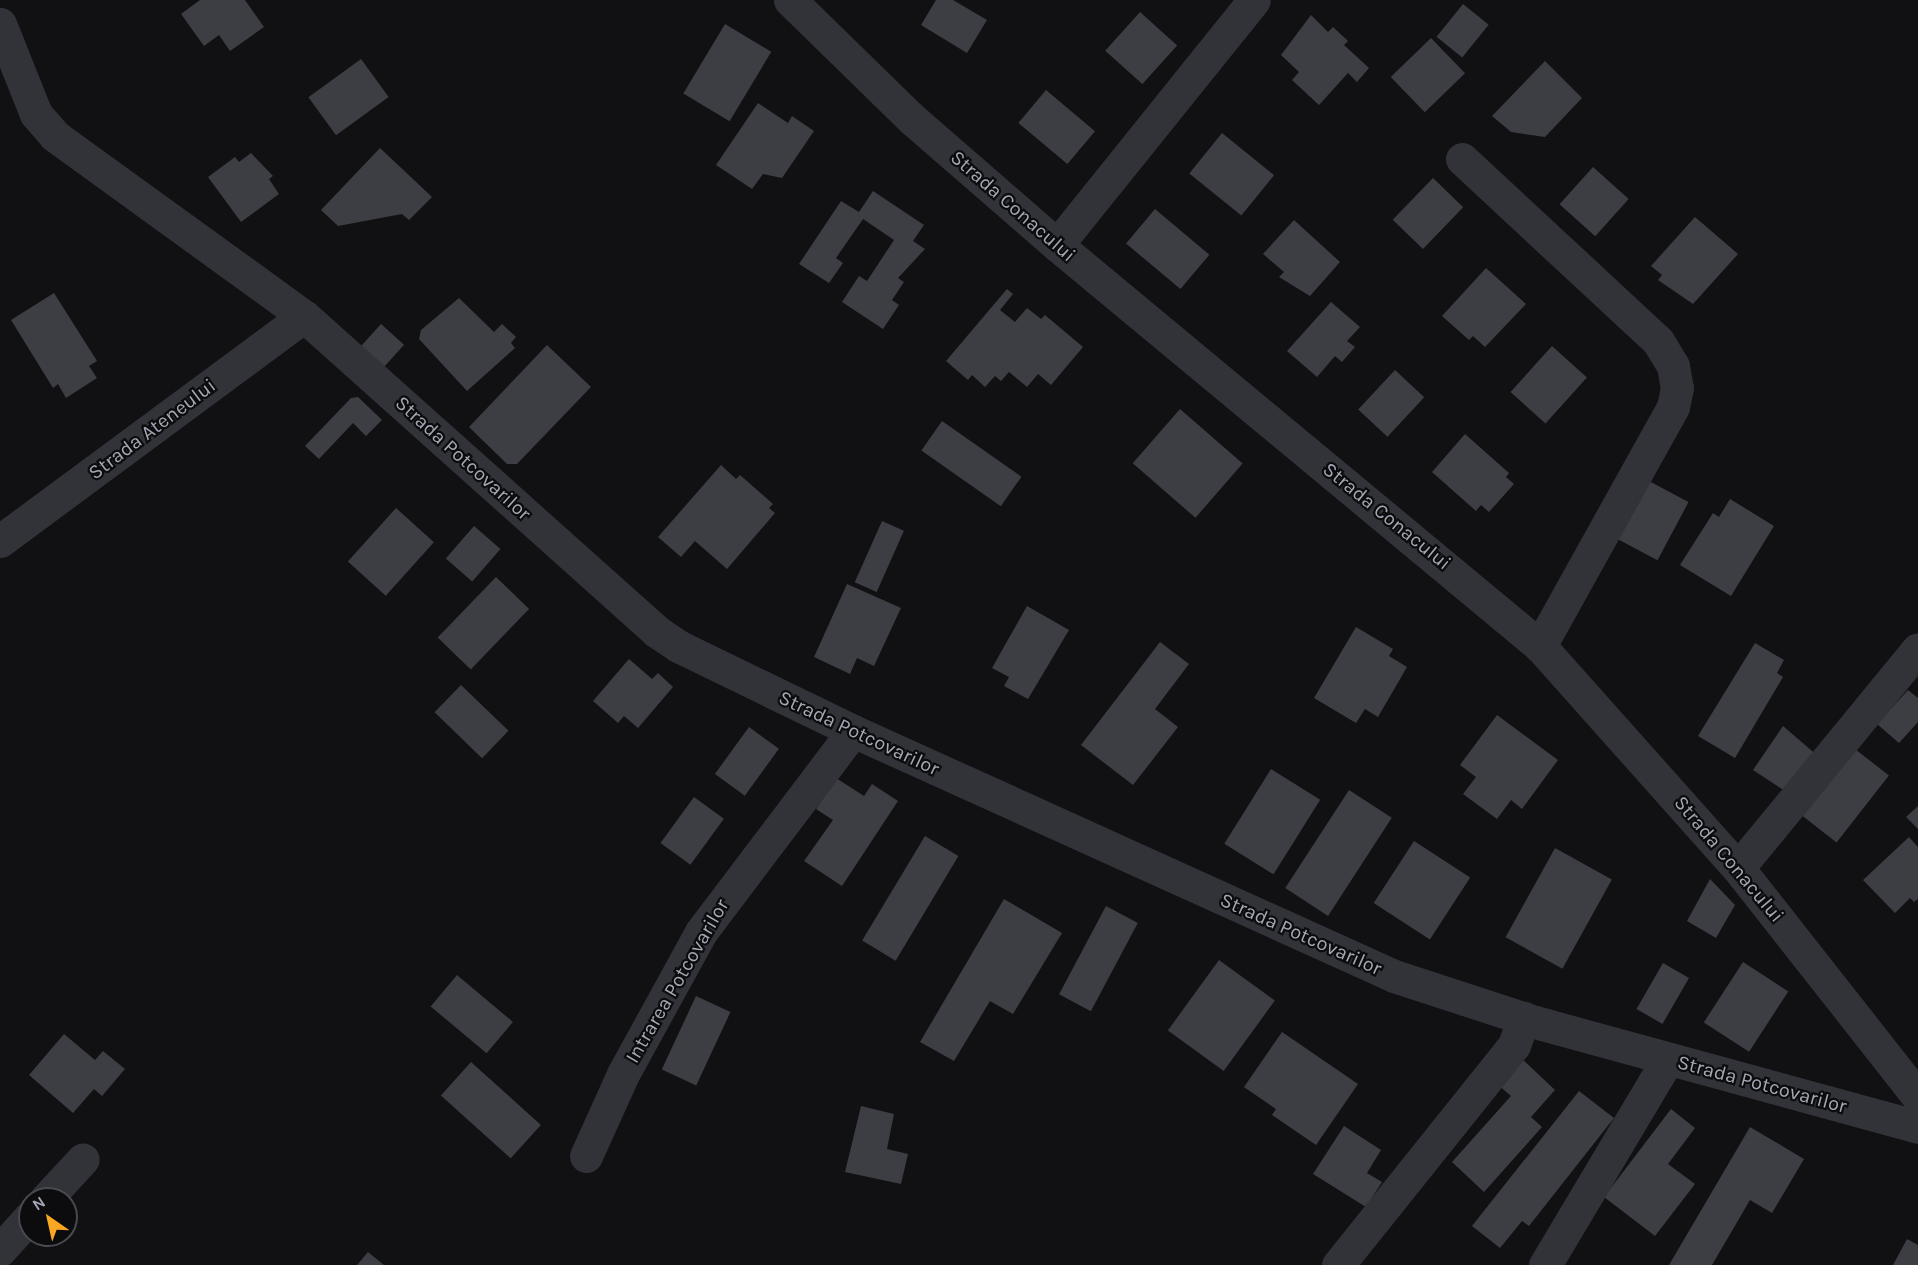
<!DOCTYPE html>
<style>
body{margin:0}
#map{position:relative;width:1918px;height:1265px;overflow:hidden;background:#111113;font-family:Karla,sans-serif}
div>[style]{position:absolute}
.building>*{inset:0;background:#3d3e43;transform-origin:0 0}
.street>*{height:33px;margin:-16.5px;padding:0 16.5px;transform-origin:16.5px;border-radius:16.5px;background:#323338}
span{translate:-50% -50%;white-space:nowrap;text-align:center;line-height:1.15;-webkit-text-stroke:4.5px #0c0c0e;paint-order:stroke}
.street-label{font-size:20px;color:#a2a8b4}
.north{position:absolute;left:18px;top:1187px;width:60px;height:60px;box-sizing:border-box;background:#0c0c0e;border:2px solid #484a50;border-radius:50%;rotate:326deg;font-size:16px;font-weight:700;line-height:24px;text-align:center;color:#a2a8b4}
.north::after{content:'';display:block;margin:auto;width:21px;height:27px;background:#f9a723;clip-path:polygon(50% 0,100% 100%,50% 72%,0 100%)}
</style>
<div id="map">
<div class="building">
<i style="clip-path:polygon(200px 0,245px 0,264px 27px,230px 51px,219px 35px,204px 46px,181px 14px)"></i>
<i style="clip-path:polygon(936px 0,953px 0,987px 20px,967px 53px,921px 25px)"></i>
<i style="left:1463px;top:4px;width:33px;height:42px;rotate:39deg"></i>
<i style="left:1140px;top:12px;width:50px;height:52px;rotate:42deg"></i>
<i style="clip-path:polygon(1311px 15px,1328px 32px,1333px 27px,1348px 41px,1344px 45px,1369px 68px,1357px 82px,1348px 73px,1319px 105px,1292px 80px,1299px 72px,1281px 55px)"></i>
<i style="left:725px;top:24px;width:54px;height:81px;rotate:31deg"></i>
<i style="left:1431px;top:38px;width:49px;height:56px;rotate:46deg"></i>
<i style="left:361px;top:59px;width:47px;height:65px;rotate:54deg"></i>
<i style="clip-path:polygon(1545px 61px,1582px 98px,1545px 137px,1511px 132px,1492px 116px)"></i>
<i style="left:1046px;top:90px;width:64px;height:43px;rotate:40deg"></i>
<i style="clip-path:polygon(758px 103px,788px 123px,792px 116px,814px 131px,782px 178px,763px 174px,752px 189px,716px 165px)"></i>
<i style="left:1222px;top:133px;width:67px;height:52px;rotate:39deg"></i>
<i style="clip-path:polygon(380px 148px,432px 197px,409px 220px,402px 214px,338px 226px,321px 210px)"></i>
<i style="clip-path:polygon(251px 153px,273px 176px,269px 179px,279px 194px,241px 222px,208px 177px,235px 157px,239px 162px)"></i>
<i style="left:1593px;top:167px;width:48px;height:50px;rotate:42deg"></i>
<i style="left:1433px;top:178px;width:42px;height:58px;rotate:44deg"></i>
<i style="clip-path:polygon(873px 191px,924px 225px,913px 241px,925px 249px,898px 278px,904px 282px,892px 300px,899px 305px,883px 329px,842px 302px,859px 276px,867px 281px,894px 240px,863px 219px,836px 258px,843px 263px,829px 283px,799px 264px,841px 201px,859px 212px)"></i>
<i style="left:1155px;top:209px;width:71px;height:45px;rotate:40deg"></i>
<i style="clip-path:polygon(1695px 217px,1738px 254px,1693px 304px,1658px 280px,1662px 275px,1651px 266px)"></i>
<i style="clip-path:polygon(1294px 220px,1340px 262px,1310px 296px,1279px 277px,1284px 272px,1263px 254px)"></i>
<i style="clip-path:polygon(1486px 268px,1526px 304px,1485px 347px,1473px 336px,1469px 340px,1442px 316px)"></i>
<i style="clip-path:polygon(1007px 289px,1013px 294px,1000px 310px,1015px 322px,1027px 308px,1041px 319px,1045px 315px,1083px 347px,1051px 385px,1038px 374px,1027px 387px,1009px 372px,1001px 381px,995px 376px,985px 387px,972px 375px,968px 380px,946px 361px)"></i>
<i style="clip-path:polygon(54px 293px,97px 361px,89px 366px,97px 378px,66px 398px,58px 384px,53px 388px,11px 320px)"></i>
<i style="clip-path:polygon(459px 298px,494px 332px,502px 324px,516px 337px,511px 343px,515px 348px,467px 391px,419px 339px,421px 330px)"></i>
<i style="clip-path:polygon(1331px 302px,1360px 327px,1347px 341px,1355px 347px,1342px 362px,1335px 356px,1317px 377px,1287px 351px)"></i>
<i style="left:381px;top:324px;width:31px;height:33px;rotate:42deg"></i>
<i style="clip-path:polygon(547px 345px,591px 387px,517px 464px,507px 464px,469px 427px)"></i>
<i style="left:1552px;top:346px;width:47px;height:62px;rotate:42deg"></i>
<i style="left:1395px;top:370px;width:40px;height:54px;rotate:43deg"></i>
<i style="clip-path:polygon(358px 397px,382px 420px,366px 436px,353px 423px,319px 459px,305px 446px,351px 398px)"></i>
<i style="left:1180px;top:409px;width:83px;height:72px;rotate:41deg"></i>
<i style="left:942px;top:421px;width:97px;height:36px;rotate:35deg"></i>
<i style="clip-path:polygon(1465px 434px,1509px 473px,1506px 477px,1514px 484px,1489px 512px,1481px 505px,1476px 511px,1432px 472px)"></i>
<i style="clip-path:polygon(721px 465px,736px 479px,740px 475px,773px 504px,769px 508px,775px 513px,727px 569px,695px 541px,681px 557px,658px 537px)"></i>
<i style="left:1647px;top:480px;width:47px;height:66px;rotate:28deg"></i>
<i style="clip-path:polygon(1730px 499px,1774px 526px,1731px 596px,1680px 565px,1713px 513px,1719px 517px)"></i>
<i style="left:396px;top:508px;width:51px;height:72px;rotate:42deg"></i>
<i style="left:882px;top:521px;width:24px;height:67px;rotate:24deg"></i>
<i style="left:474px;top:526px;width:35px;height:43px;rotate:41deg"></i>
<i style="left:496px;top:577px;width:46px;height:84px;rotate:44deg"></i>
<i style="clip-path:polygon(847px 584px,901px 608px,874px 666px,857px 658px,850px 674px,814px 657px)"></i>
<i style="clip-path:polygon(1027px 606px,1069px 630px,1028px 699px,1004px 686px,1009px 677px,992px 668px)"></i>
<i style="clip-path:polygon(1356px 627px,1393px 649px,1389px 656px,1407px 667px,1378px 717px,1365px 709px,1356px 723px,1314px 698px)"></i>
<i style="clip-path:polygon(1160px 642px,1189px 664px,1155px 709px,1178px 727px,1133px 785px,1081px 745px)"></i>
<i style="clip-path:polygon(1755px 643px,1784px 660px,1777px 673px,1783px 677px,1735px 758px,1698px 736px)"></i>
<i style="clip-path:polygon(629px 659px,652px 679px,658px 673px,673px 687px,638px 728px,624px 716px,618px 723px,593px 701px)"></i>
<i style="left:461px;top:685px;width:66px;height:38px;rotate:44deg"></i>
<i style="clip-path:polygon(1908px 690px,1918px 698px,1918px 722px,1899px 743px,1877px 724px)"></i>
<i style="clip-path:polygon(1497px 715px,1558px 760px,1522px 809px,1511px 800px,1497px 819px,1463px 794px,1476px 777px,1460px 765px)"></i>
<i style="clip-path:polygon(1783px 726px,1819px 757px,1788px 793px,1753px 770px)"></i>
<i style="left:749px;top:727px;width:37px;height:58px;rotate:36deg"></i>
<i style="left:1855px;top:749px;width:43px;height:85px;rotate:38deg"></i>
<i style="left:1271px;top:769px;width:58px;height:88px;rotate:32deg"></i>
<i style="clip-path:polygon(836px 778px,864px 796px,872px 784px,898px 801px,842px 886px,804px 861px,833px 820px,816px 809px)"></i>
<i style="left:1349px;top:790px;width:51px;height:117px;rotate:33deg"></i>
<i style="left:694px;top:797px;width:37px;height:57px;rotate:36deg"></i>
<i style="clip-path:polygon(1918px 806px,1918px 829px,1906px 817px)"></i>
<i style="left:925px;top:836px;width:39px;height:122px;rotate:31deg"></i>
<i style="clip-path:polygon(1909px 837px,1918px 847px,1918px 899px,1914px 902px,1910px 898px,1895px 913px,1863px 880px)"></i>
<i style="left:1414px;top:841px;width:67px;height:74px;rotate:33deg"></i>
<i style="left:1555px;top:848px;width:65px;height:102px;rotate:29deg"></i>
<i style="clip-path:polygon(1710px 879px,1735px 905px,1716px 938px,1687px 921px)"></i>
<i style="clip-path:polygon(1004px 899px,1062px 933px,1013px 1014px,990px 1001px,954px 1061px,920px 1042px)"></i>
<i style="left:1106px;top:906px;width:36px;height:100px;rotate:28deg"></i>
<i style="left:1219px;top:960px;width:69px;height:87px;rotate:36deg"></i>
<i style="left:1743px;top:962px;width:54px;height:72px;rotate:33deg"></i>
<i style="left:1663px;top:963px;width:30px;height:53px;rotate:30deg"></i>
<i style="left:457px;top:975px;width:73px;height:41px;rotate:40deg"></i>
<i style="left:696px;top:996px;width:38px;height:81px;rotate:25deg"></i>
<i style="clip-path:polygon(1282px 1032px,1358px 1084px,1316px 1145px,1272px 1115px,1276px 1109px,1244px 1087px)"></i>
<i style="clip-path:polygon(64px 1034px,95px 1060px,103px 1051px,125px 1069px,102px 1096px,94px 1089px,73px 1113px,29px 1075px)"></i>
<i style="clip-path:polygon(1521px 1058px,1555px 1090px,1531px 1117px,1542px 1127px,1484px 1192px,1452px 1162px,1511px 1096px,1497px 1084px)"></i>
<i style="left:471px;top:1062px;width:94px;height:45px;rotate:42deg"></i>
<i style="clip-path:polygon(1579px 1091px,1614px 1118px,1529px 1226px,1522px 1221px,1500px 1248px,1472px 1226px)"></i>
<i style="clip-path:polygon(861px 1106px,894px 1114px,887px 1149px,908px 1154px,901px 1184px,845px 1172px)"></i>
<i style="clip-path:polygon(1671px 1109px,1695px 1128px,1668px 1164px,1695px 1184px,1655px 1236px,1604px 1197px)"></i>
<i style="clip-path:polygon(1344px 1126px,1381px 1150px,1367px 1173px,1382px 1182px,1366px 1207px,1313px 1174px)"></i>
<i style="clip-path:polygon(1750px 1127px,1804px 1159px,1772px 1213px,1750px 1200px,1712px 1265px,1669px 1265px)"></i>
<i style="clip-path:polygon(1907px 1239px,1918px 1245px,1918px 1265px,1893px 1265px)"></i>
<i style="clip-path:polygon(368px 1252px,384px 1265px,357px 1265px)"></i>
</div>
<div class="street">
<i style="left:790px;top:0;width:170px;rotate:44.3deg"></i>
<i style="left:912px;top:119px;width:192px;rotate:41deg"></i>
<i style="left:1057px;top:245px;width:628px;rotate:39.7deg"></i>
<i style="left:1540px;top:646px;width:297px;rotate:48.3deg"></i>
<i style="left:1738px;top:868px;width:291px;rotate:51.8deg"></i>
<i style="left:0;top:24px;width:97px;rotate:68.2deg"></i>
<i style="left:36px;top:114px;width:29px;rotate:49deg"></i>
<i style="left:55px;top:136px;width:307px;rotate:35.9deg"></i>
<i style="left:304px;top:316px;width:472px;rotate:41.8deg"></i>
<i style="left:656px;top:631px;width:27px;rotate:34deg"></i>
<i style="left:678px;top:646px;width:195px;rotate:25.9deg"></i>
<i style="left:853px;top:731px;width:594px;rotate:24.36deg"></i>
<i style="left:1394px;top:976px;width:148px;rotate:18.1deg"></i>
<i style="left:1535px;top:1022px;width:397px;rotate:15.3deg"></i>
<i style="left:1462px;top:159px;width:267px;rotate:42.9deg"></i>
<i style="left:1658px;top:341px;width:29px;rotate:59deg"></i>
<i style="left:1673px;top:366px;width:22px;rotate:80deg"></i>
<i style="left:1677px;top:388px;width:19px;rotate:102deg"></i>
<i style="left:1673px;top:407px;width:274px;rotate:119.1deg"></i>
<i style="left:1057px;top:245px;width:314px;rotate:-51.2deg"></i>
<i style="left:0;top:541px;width:378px;rotate:-36.5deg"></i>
<i style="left:1738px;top:868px;width:283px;rotate:-50.6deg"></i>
<i style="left:586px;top:1156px;width:90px;rotate:-65.7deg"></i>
<i style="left:623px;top:1074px;width:162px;rotate:-61.2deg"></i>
<i style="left:701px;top:932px;width:252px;rotate:-52.9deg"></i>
<i style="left:46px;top:1199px;width:54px;rotate:-47.2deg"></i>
<i style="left:0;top:1250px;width:45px;rotate:-47.7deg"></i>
<i style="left:1338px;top:1265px;width:282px;rotate:-51.3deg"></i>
<i style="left:1514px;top:1045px;width:29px;rotate:-70deg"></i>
<i style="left:1545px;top:1265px;width:240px;rotate:-59.2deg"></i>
</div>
<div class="street-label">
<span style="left:1013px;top:206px;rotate:41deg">Strada Conacului</span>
<span style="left:152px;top:429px;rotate:-37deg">Strada Ateneului</span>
<span style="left:463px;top:458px;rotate:42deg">Strada Potcovarilor</span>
<span style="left:1387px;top:516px;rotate:39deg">Strada Conacului</span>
<span style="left:859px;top:733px;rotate:25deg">Strada Potcovarilor</span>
<span style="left:1729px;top:859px;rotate:50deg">Strada Conacului</span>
<span style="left:1301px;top:934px;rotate:24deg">Strada Potcovarilor</span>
<span style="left:677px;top:981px;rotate:-60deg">Intrarea Potcovarilor</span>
<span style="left:1762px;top:1084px;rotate:15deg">Strada Potcovarilor</span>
</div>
<div class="north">N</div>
</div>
